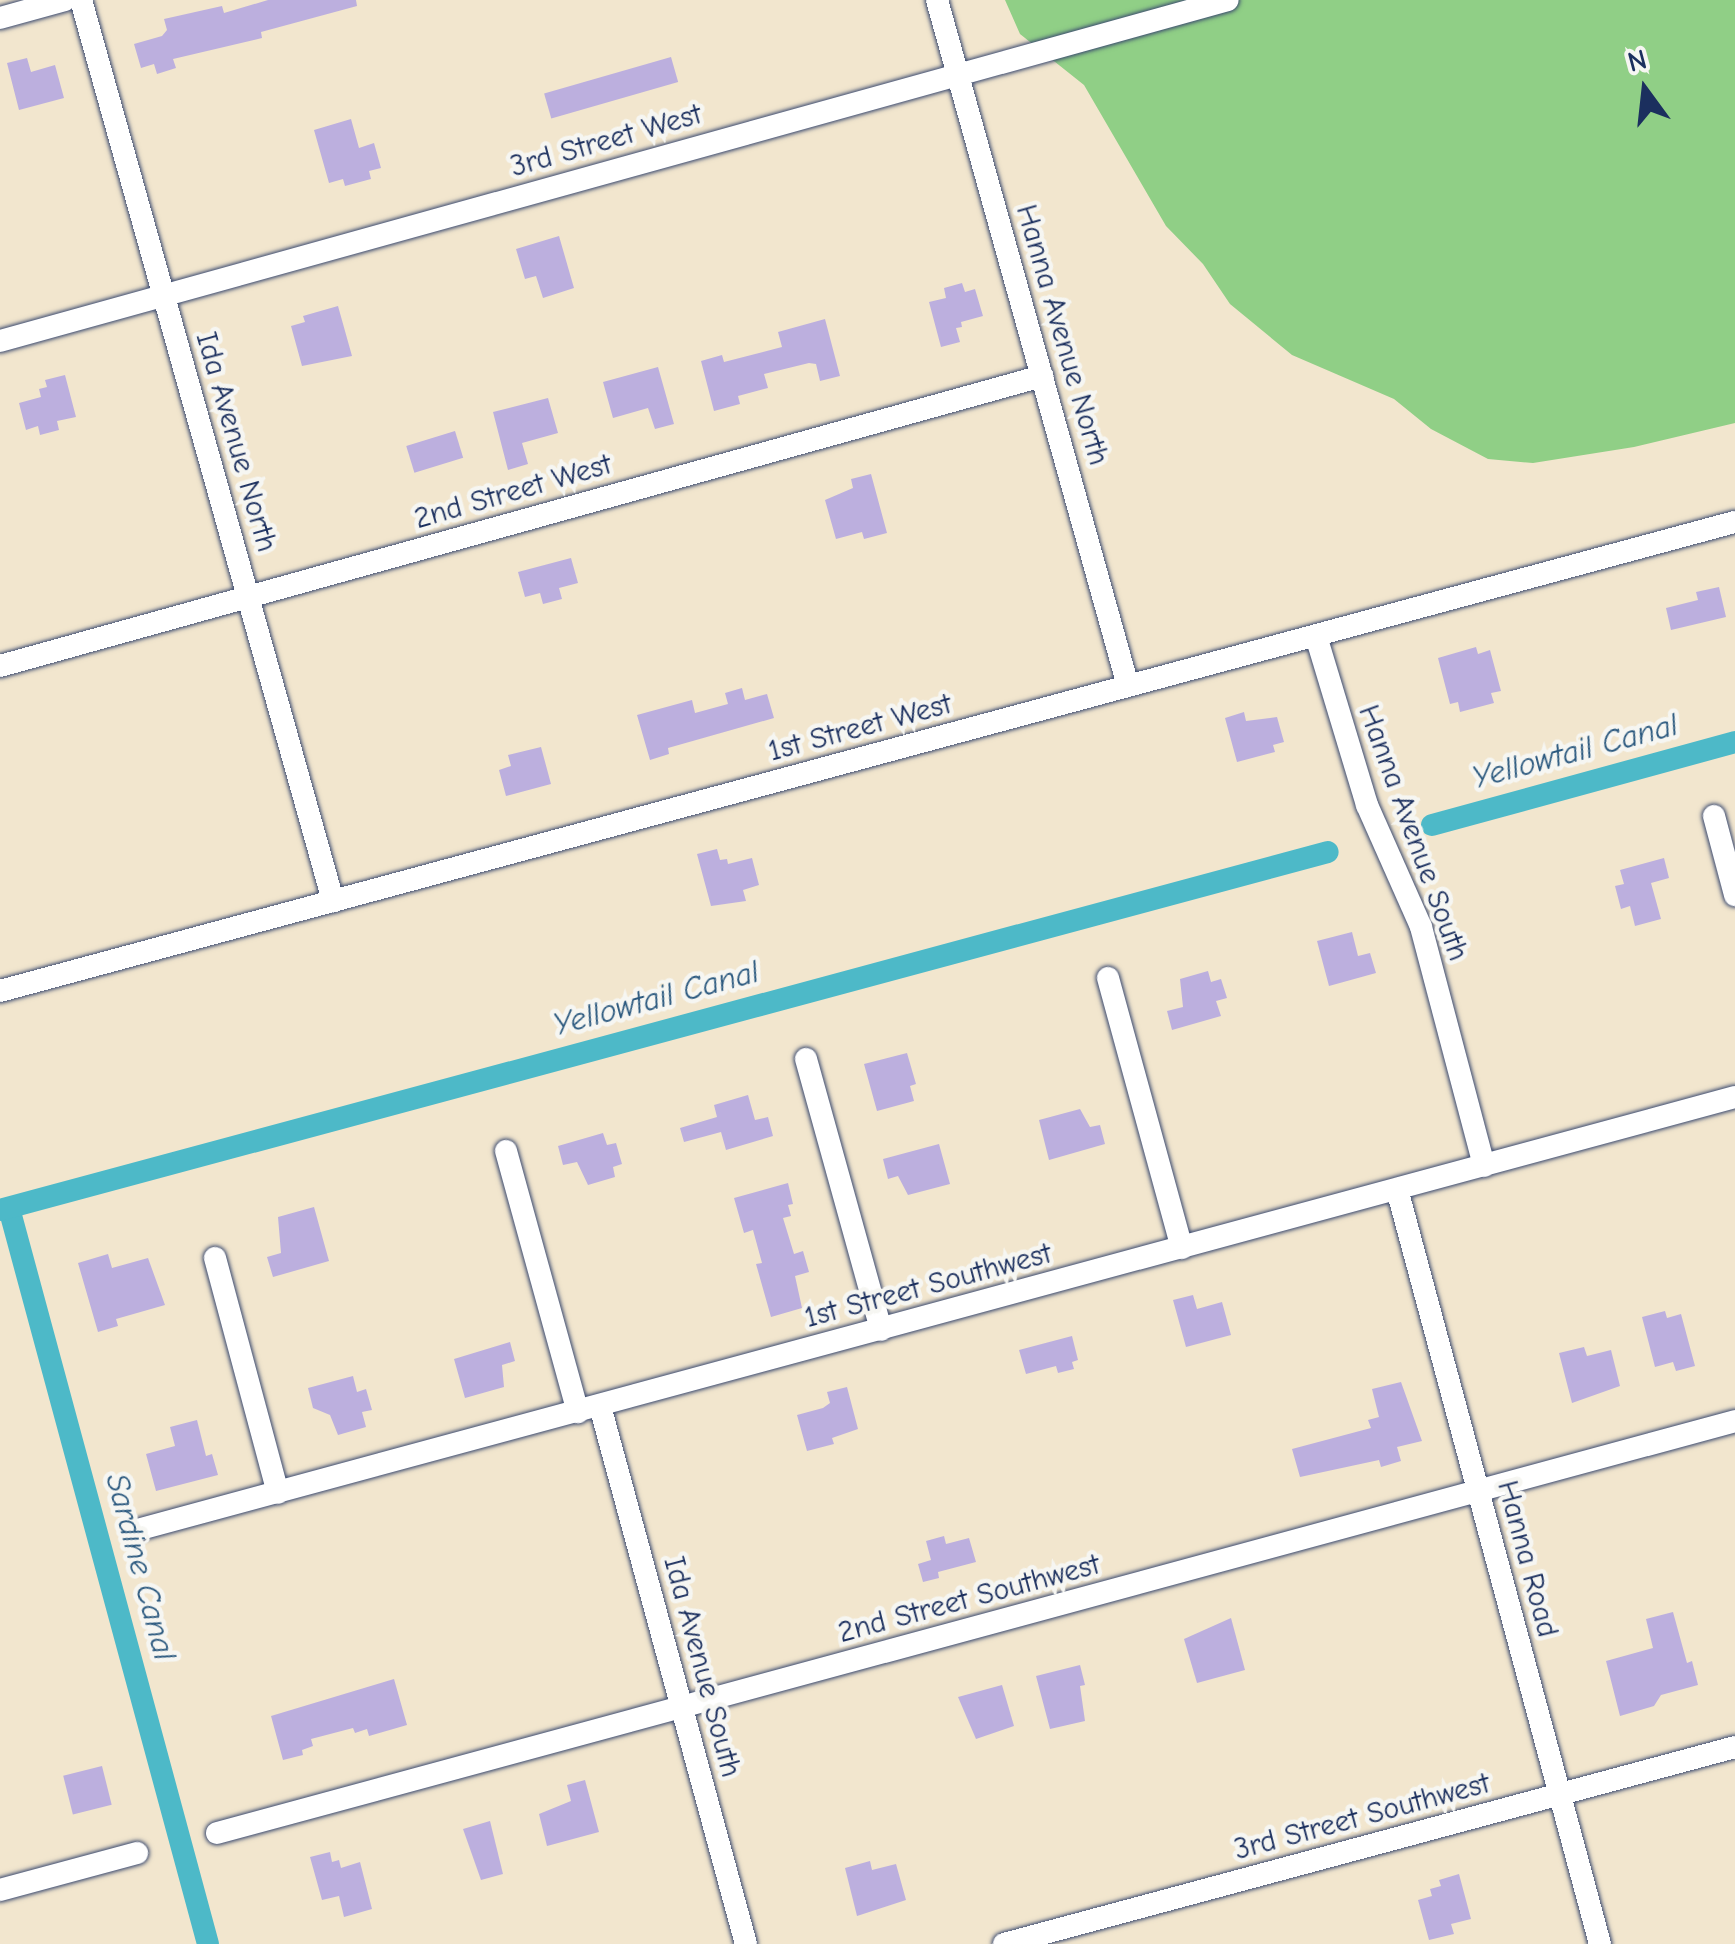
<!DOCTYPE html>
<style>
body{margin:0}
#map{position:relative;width:1735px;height:1944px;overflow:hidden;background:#f2e6ce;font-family:"Comic Neue",sans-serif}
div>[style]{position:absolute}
.green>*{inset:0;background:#90cf86}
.canal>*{height:22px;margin:-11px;padding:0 11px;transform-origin:11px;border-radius:11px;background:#4db9c8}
.building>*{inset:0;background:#bcafde;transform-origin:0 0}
.roads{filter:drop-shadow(0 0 2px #3b4a6f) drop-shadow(0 0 2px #3b4a6f)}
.street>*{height:22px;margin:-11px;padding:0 11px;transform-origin:11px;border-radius:11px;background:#fff}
span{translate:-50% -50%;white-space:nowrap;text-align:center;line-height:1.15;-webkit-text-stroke:9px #f6f6f2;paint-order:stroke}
.street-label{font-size:30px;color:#1b2f5e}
.water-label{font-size:32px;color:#2a587e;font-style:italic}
.north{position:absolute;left:1595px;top:40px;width:100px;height:100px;-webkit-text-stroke:8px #f6f6f2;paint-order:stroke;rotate:345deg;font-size:28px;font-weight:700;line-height:40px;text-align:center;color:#1b2f5e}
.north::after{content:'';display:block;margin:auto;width:35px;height:45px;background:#1b2f5e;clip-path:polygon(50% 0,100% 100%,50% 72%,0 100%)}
</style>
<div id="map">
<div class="green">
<i style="clip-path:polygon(1005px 0,1735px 0,1735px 423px,1634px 447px,1533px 463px,1488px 459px,1431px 429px,1394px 399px,1292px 355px,1230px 304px,1203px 264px,1166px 226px,1084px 85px,1020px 34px)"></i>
</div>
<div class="canal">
<i style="left:1432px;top:825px;width:314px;rotate:-15.3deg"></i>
<i style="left:9px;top:1208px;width:762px;rotate:74.87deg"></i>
<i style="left:0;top:1210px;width:1375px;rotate:-15.09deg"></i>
</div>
<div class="building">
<i style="clip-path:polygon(268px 0,356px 0,357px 6px,261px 32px,262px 38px,173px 59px,176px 68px,157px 74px,154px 64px,141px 68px,134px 44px,162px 36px,167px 30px,164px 19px,222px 6px,224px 13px)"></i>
<i style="left:671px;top:57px;width:26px;height:132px;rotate:74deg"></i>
<i style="clip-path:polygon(27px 58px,31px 72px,55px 65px,64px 98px,19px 110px,7px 63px)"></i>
<i style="clip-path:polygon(351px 119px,359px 148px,374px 143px,381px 168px,369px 171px,371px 179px,345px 186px,343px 179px,329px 183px,314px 130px)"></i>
<i style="clip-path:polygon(559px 236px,574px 288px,543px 298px,536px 276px,525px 279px,516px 249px)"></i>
<i style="clip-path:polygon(962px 283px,965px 292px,975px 289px,983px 316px,961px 322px,962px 327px,956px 328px,960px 342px,941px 347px,929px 302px,946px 298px,944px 288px)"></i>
<i style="clip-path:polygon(338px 306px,352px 356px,302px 366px,291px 326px,305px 322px,303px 316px)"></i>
<i style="clip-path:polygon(825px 319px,840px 376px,820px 381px,816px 364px,809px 363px,764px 374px,768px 388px,738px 396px,740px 404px,714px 411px,701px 361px,722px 355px,724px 362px,782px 347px,778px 332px)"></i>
<i style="clip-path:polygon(658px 367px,674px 424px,655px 429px,648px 408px,613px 418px,603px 382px)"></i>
<i style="clip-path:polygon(65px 375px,76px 417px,57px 421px,59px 430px,40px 435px,38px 426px,26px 430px,19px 403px,41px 397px,39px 389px,47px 387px,45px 380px)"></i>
<i style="clip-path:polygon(548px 398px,558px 433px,522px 443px,528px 464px,508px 470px,493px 412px)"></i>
<i style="left:455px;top:431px;width:28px;height:51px;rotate:73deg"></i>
<i style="clip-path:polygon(871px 474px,887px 533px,864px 539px,862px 532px,836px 539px,825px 500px,853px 488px,851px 479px)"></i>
<i style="clip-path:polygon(571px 558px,578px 583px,559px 588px,562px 599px,543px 604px,540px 593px,525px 597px,518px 572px)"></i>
<i style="clip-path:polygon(1719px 587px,1726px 617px,1671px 630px,1666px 608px,1698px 600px,1696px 592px)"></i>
<i style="clip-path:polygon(1476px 647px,1478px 654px,1490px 650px,1501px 691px,1491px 693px,1494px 703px,1460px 712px,1458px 702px,1450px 704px,1438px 658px)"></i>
<i style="clip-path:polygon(742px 688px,745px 700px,767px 694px,774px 718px,668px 748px,669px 754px,650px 760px,637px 715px,692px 700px,695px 713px,728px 704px,725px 693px)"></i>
<i style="clip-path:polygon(1244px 712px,1246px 721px,1277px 717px,1284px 742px,1273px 745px,1275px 752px,1237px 762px,1225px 718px)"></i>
<i style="clip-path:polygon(541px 747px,551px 784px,506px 796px,499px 770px,511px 766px,508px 755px)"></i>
<i style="clip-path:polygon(717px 849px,720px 860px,727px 859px,728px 864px,752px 858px,759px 885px,743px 890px,746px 901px,711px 906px,697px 854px)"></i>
<i style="clip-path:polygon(1664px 858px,1669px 878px,1651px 883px,1661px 919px,1635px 926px,1630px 906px,1621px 909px,1615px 886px,1624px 884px,1620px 870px)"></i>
<i style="clip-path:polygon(1352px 932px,1358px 956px,1370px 953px,1376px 973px,1329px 986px,1317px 941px)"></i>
<i style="clip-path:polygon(1208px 971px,1211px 982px,1221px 979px,1227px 998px,1216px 1001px,1221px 1016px,1172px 1030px,1167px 1011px,1183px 1007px,1180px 979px)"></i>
<i style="clip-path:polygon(907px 1053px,916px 1084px,910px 1086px,914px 1101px,877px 1111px,864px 1064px)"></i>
<i style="clip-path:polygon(748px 1095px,755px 1120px,768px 1117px,773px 1136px,726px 1150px,721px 1132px,684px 1142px,680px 1128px,717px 1117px,714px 1105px)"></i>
<i style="clip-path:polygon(1080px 1109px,1090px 1127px,1100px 1125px,1105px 1144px,1049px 1160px,1039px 1120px)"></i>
<i style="clip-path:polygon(603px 1133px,607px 1145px,616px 1143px,622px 1164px,613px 1167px,615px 1177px,588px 1185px,577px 1162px,563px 1165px,558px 1146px)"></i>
<i style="clip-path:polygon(939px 1144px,950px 1184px,908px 1195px,898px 1176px,888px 1179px,883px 1159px)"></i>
<i style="clip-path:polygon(788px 1183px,793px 1204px,788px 1205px,791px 1216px,783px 1218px,794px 1254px,803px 1251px,809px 1272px,795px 1276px,802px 1308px,771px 1317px,756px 1264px,762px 1263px,753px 1230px,744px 1233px,734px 1198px)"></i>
<i style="clip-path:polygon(314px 1207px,329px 1261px,273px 1277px,267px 1257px,281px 1253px,278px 1217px)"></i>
<i style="clip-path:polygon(108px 1254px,112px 1268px,148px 1258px,165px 1305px,116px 1319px,118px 1326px,98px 1332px,78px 1263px)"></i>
<i style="clip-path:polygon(1193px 1295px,1197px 1309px,1222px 1302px,1231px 1335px,1186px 1347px,1173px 1300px)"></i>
<i style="clip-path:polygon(1665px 1311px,1667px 1318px,1681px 1314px,1695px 1366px,1676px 1371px,1673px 1362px,1655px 1367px,1642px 1317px)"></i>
<i style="clip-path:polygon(1072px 1336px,1078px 1360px,1072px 1362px,1074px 1369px,1058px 1373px,1056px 1366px,1026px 1374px,1019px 1350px)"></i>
<i style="clip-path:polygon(510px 1342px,515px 1361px,502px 1365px,504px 1387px,465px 1398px,454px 1359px)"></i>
<i style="clip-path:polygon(1584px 1347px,1587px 1356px,1611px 1350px,1620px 1386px,1572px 1403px,1559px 1353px)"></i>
<i style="clip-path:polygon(353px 1376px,357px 1392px,366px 1389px,372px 1410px,362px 1412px,366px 1427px,338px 1435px,330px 1415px,313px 1408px,308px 1388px)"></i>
<i style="clip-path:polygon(1401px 1382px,1422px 1441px,1397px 1447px,1401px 1461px,1381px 1467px,1379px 1460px,1300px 1477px,1292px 1449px,1371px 1428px,1368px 1420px,1379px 1417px,1372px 1389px)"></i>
<i style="clip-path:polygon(847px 1387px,858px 1429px,832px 1438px,834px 1444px,807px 1451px,797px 1415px,823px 1408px,830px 1403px,827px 1392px)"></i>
<i style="clip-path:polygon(197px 1420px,206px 1456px,212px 1454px,218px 1475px,156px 1491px,146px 1454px,175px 1446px,170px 1427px)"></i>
<i style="clip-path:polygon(944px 1536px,946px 1544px,969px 1538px,976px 1562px,938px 1572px,939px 1578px,923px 1582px,918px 1564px,931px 1560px,926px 1541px)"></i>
<i style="clip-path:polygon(1673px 1612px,1687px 1663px,1692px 1661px,1698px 1685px,1661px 1695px,1654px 1706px,1620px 1716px,1606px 1661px,1653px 1648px,1646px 1619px)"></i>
<i style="clip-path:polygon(1231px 1618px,1245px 1670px,1197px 1683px,1184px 1639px)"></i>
<i style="clip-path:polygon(1080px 1665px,1085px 1685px,1080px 1686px,1085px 1721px,1050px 1729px,1036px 1676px)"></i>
<i style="clip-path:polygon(394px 1679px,407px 1725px,369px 1736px,367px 1729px,355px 1733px,353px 1728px,311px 1739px,313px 1746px,302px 1750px,303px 1755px,283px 1760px,271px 1716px)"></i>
<i style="clip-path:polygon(1002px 1685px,1014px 1726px,976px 1739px,958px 1697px)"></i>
<i style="left:102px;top:1766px;width:40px;height:40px;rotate:76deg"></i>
<i style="clip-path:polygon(585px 1780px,599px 1832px,547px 1846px,539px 1814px,571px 1801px,567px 1785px)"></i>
<i style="clip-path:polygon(490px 1821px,503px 1874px,481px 1880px,463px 1829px)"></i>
<i style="clip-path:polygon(330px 1852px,332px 1862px,339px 1860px,341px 1868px,360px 1862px,372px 1909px,344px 1917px,339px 1896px,322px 1900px,310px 1857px)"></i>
<i style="clip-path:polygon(870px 1861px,872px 1870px,896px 1864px,906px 1900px,857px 1916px,845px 1868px)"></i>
<i style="clip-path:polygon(1459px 1874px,1471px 1919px,1451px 1924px,1454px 1934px,1429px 1940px,1418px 1900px,1432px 1896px,1430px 1889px,1441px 1886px,1439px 1880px)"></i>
</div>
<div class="roads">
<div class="street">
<i style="left:81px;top:0;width:936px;rotate:74.37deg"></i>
<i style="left:937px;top:0;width:712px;rotate:74.44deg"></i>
<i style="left:0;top:18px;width:67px;rotate:-15.5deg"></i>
<i style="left:0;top:341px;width:1274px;rotate:-15.52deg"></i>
<i style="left:1316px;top:636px;width:177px;rotate:73.2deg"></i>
<i style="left:1367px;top:805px;width:133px;rotate:66.1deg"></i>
<i style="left:1421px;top:927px;width:247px;rotate:75.2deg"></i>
<i style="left:0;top:666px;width:1082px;rotate:-15.55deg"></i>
<i style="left:1714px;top:816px;width:82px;rotate:75.1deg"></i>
<i style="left:1108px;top:978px;width:280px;rotate:74.7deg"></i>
<i style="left:0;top:991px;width:1797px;rotate:-15.13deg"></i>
<i style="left:806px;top:1059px;width:281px;rotate:74.5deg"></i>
<i style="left:506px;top:1151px;width:271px;rotate:74.6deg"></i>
<i style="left:1397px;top:1189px;width:782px;rotate:74.95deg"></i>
<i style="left:215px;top:1258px;width:243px;rotate:75deg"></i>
<i style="left:600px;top:1406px;width:557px;rotate:74.82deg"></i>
<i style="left:137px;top:1530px;width:1656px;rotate:-15.16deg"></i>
<i style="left:217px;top:1833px;width:1573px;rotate:-15.18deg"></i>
<i style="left:0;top:1890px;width:142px;rotate:-15.1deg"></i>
<i style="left:1004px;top:1944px;width:757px;rotate:-15.08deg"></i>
</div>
</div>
<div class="street-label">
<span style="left:606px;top:141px;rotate:-16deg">3rd Street West</span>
<span style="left:1062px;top:335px;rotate:74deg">Hanna Avenue North</span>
<span style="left:236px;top:442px;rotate:74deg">Ida Avenue North</span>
<span style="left:513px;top:492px;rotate:-16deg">2nd Street West</span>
<span style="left:860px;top:728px;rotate:-15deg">1st Street West</span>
<span style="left:1413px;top:833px;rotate:70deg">Hanna Avenue South</span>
<span style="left:928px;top:1286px;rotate:-15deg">1st Street Southwest</span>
<span style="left:1527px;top:1559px;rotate:75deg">Hanna Road</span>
<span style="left:969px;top:1599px;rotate:-15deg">2nd Street Southwest</span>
<span style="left:702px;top:1667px;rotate:75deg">Ida Avenue South</span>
<span style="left:1362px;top:1817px;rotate:-15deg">3rd Street Southwest</span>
</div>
<div class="water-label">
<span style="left:1575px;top:752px;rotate:-15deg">Yellowtail Canal</span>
<span style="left:656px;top:999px;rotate:-15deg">Yellowtail Canal</span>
<span style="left:140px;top:1567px;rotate:75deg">Sardine Canal</span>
</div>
<div class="north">N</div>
</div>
